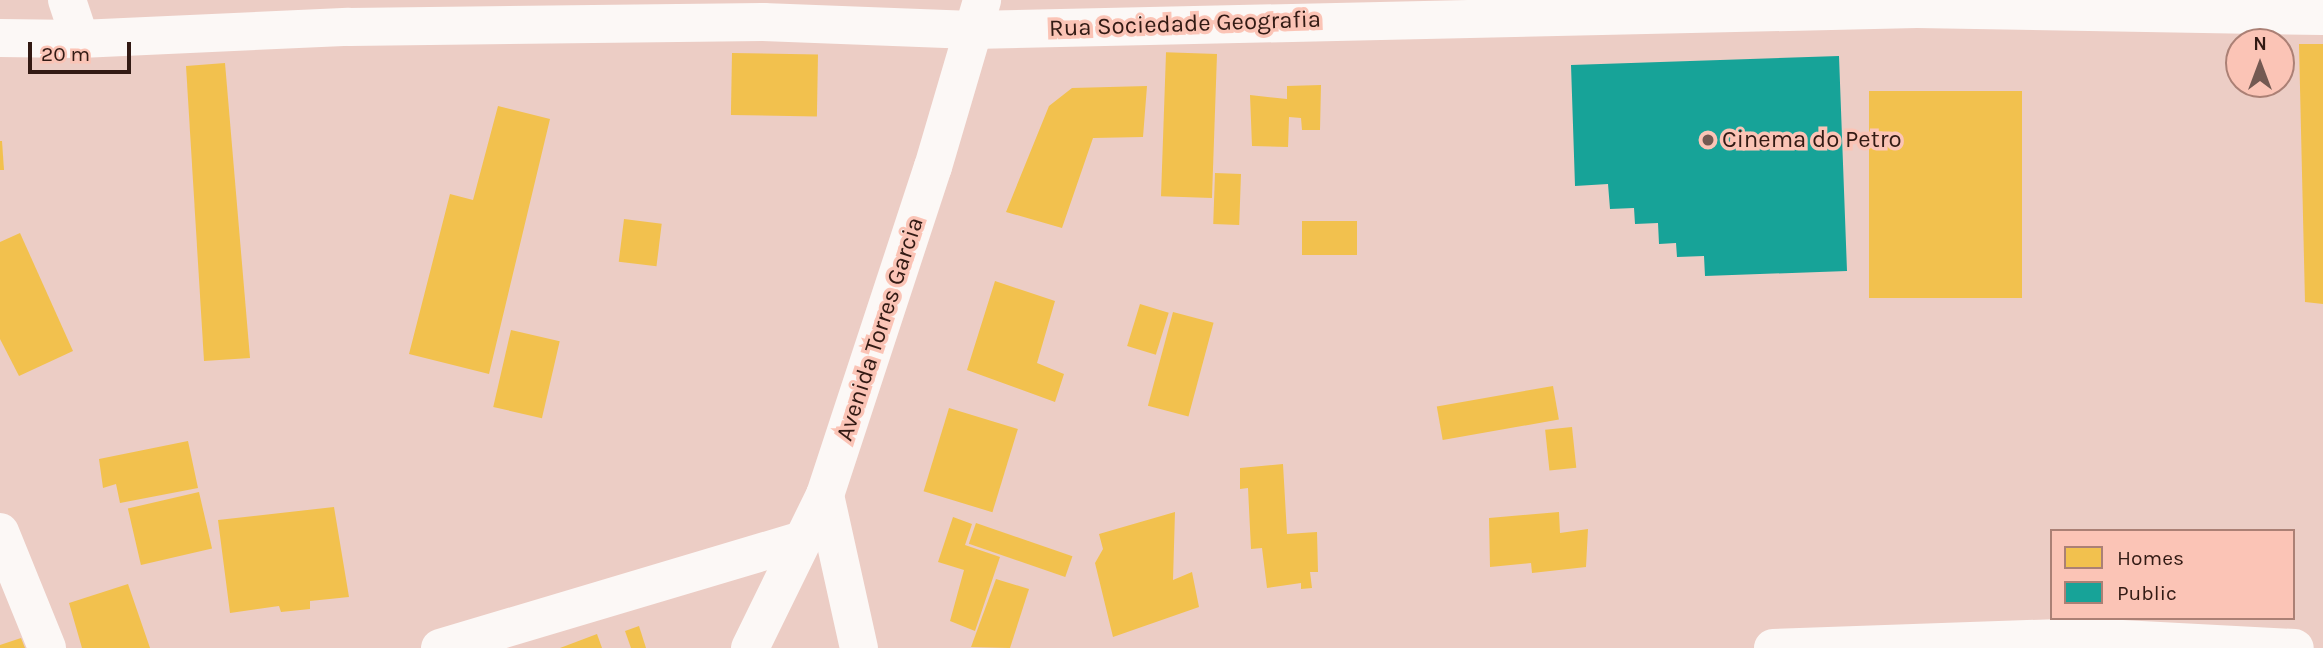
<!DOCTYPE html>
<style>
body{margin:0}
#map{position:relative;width:2323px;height:648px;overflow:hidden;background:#eccdc5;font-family:Karla,sans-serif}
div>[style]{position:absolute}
.homes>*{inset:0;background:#f2c14e;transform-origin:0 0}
.public>*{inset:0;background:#17a398}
.minor>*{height:38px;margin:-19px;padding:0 19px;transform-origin:19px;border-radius:19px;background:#fcf8f6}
.secondary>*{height:38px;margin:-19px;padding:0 19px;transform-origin:19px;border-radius:19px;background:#fcf8f6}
.dots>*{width:19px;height:19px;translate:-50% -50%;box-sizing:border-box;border:4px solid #fbc4b6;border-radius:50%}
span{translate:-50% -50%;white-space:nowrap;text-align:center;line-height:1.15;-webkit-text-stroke:7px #fbc4b6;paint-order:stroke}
.street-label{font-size:24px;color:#321a14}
.poi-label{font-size:24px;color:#321a14}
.left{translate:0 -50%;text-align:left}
.legend{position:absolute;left:2050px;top:529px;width:245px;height:91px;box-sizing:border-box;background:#fbc4b6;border:2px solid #ab8075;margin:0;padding:9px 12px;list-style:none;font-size:21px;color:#321a14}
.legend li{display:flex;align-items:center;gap:14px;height:35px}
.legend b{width:35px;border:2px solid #ab8075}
.north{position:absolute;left:2225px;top:28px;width:70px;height:70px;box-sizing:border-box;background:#fbc4b6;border:2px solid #ab8075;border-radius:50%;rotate:0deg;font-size:19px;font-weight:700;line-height:28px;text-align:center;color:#321a14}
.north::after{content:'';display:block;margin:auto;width:24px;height:32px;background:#735952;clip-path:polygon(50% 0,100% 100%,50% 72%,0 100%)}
.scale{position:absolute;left:28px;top:42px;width:103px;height:32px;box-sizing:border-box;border:4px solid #321a14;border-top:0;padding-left:9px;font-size:21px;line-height:24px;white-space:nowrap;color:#321a14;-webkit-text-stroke:5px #fbc4b6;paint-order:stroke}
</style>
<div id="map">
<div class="homes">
<i style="clip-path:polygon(2299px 44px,2323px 44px,2323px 304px,2305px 302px)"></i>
<i style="left:732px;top:53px;width:86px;height:62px;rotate:1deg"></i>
<i style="left:1217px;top:54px;width:144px;height:51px;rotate:92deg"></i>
<i style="clip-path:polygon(225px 63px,250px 358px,204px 361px,186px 66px)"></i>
<i style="clip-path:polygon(1321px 85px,1320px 130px,1302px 130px,1301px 118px,1289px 117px,1288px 147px,1252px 146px,1250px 95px,1287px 99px,1287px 86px)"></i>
<i style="clip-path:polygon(1147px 86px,1143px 137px,1093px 138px,1062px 228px,1006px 212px,1049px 106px,1072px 88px)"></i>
<i style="left:1869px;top:91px;width:153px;height:207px"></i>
<i style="clip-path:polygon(498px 106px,550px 119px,489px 374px,409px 354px,450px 194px,473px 200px)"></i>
<i style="clip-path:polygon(0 141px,2px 141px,4px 170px,0 170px)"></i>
<i style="left:1215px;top:173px;width:26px;height:51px;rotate:2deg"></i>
<i style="left:624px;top:219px;width:38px;height:43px;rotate:7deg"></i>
<i style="left:1302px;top:221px;width:55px;height:34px"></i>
<i style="clip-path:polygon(20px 233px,73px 351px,19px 376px,0 339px,0 242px)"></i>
<i style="clip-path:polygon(995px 281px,1055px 301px,1037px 363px,1064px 374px,1055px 402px,967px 370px)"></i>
<i style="left:1140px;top:304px;width:30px;height:44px;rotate:17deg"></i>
<i style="left:1173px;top:312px;width:42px;height:97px;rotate:15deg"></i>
<i style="left:511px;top:330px;width:50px;height:79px;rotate:13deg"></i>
<i style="left:1553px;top:386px;width:34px;height:118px;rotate:80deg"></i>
<i style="left:949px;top:408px;width:72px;height:87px;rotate:17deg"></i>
<i style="left:1572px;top:427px;width:41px;height:27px;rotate:84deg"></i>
<i style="clip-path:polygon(188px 441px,198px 488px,120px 503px,116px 484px,103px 488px,99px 459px)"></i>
<i style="clip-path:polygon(1283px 464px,1287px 534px,1317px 532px,1318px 572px,1310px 572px,1312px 588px,1301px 589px,1301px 583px,1267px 588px,1262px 548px,1251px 549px,1248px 488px,1240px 489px,1240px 468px)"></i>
<i style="left:199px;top:492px;width:58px;height:73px;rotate:77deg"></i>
<i style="clip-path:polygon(334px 507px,349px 597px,310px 601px,310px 609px,281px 612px,279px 606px,230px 613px,218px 520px)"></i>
<i style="clip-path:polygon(1175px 512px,1173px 580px,1192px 572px,1199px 607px,1113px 637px,1095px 563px,1103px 549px,1099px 534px)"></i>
<i style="clip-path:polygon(1559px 512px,1560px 533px,1588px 529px,1586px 567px,1532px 573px,1531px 563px,1490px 567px,1489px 518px)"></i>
<i style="clip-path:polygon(953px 517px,972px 524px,965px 545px,1000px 557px,975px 631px,950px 621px,964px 570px,938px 562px)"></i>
<i style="left:976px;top:523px;width:102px;height:22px;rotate:19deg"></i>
<i style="clip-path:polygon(996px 579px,1029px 589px,1010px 648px,971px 647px)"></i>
<i style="clip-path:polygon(128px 584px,150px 648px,82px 648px,69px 603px)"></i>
<i style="clip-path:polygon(639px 626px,646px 648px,631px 648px,625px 631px)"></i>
<i style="clip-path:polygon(597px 634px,602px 648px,560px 648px)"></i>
<i style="clip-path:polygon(21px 638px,25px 648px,0 648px,0 645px)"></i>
</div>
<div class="public">
<i style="clip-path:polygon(1839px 56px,1847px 271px,1705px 276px,1704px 256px,1677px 257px,1676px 243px,1659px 244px,1658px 223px,1635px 224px,1634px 208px,1610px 209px,1608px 184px,1575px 186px,1571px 65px)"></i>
</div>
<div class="minor">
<i style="left:67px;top:0;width:41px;rotate:71.6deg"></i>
<i style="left:0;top:38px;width:80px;rotate:0.7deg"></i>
<i style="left:80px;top:39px;width:269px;rotate:-2.6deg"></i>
<i style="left:349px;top:27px;width:414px;rotate:-0.7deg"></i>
<i style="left:763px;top:22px;width:209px;rotate:2.2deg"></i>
<i style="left:972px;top:30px;width:945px;rotate:-1.27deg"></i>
<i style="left:1917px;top:9px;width:406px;rotate:1deg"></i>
<i style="left:0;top:532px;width:125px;rotate:67.9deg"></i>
<i style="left:440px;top:648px;width:379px;rotate:-16.6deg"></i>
</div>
<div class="secondary">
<i style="left:825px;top:495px;width:157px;rotate:77.5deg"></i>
<i style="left:750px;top:648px;width:170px;rotate:-63.9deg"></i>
<i style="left:825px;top:495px;width:345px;rotate:-71.8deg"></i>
<i style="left:933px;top:167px;width:174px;rotate:-73.6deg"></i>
<i style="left:1773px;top:648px;width:311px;rotate:-2deg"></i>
<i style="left:2084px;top:637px;width:211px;rotate:3deg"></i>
</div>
<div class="dots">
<i style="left:1708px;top:140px;background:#735952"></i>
</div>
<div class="street-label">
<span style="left:1185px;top:24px;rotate:-2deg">Rua Sociedade Geografia</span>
<span style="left:880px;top:329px;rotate:-72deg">Avenida Torres Garcia</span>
</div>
<div class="poi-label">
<span class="left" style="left:1722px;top:140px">Cinema do Petro</span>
</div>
<ul class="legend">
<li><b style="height:19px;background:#f2c14e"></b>Homes</li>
<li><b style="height:19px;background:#17a398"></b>Public</li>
</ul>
<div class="north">N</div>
<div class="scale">20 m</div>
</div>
